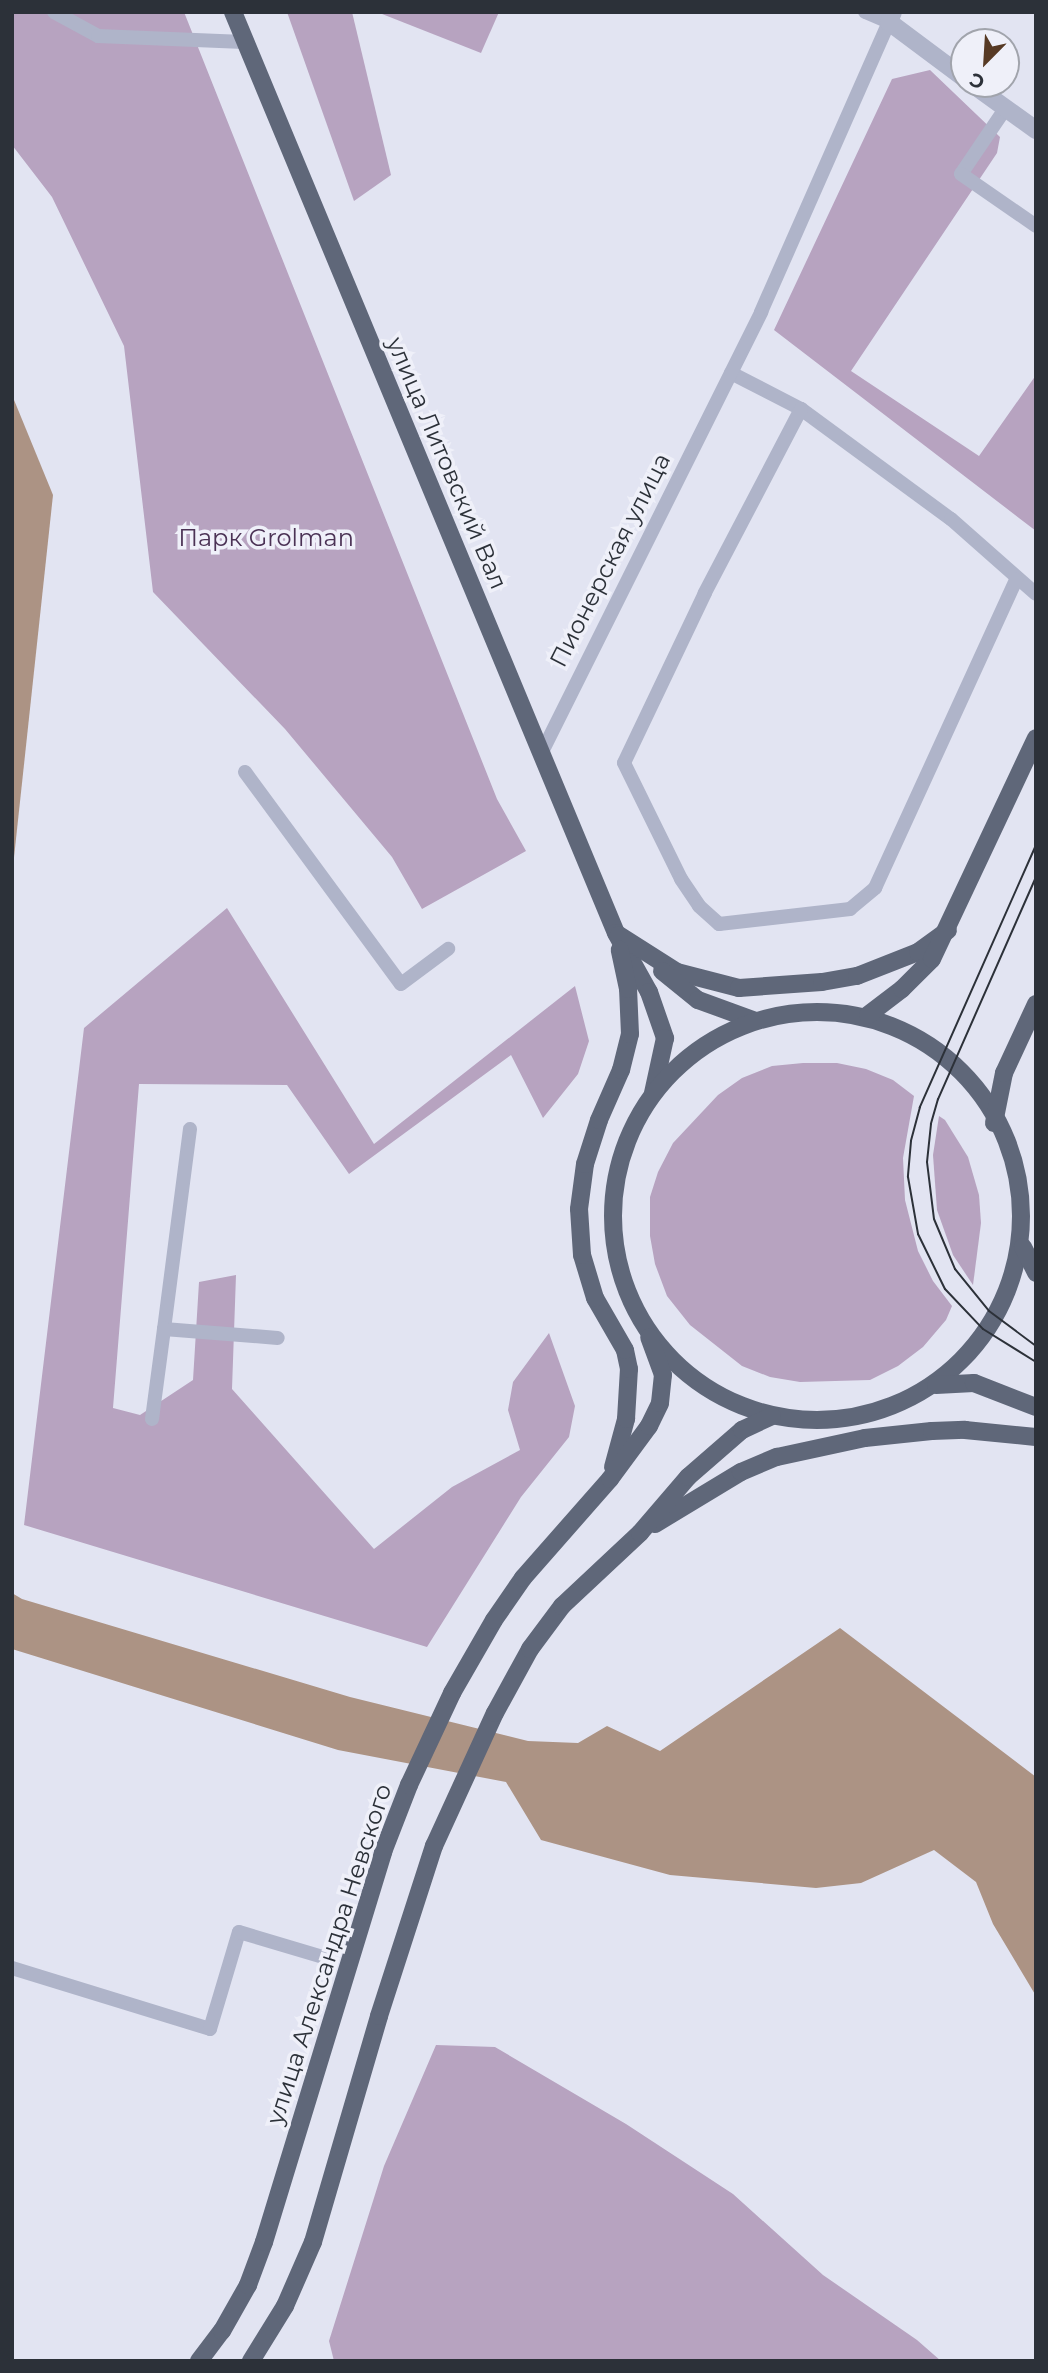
<!DOCTYPE html>
<meta charset="utf-8">
<style>
body{margin:0}
#map{position:relative;width:1048px;height:2373px;overflow:hidden;background:#e2e4f2;font-family:Montserrat,sans-serif}
div>[style]{position:absolute}
.green>*{inset:0;background:#b7a3c0}
.water>*{inset:0;background:#ac9384}
.lane>*{height:14px;margin:-7px;padding:0 7px;transform-origin:7px;border-radius:7px;background:#afb4c9}
.street>*{height:18px;margin:-9px;padding:0 9px;transform-origin:9px;border-radius:9px;background:#afb4c9}
.primary>*{height:18px;margin:-9px;padding:0 9px;transform-origin:9px;border-radius:9px;background:#5f6779}
.primary>.ring{margin:-9px;padding:0;box-sizing:content-box;background:none;border:18px solid #5f6779;border-radius:50%}
.tram>*{height:2px;margin:-1px;padding:0 1px;transform-origin:1px;border-radius:1px;background:#2c3139}
span{translate:-50% -50%;white-space:nowrap;text-align:center;line-height:1.15;-webkit-text-stroke:7px #eff0f9;paint-order:stroke}
.street-label{font-size:24px;color:#2c3139}
.park-label{font-size:24px;color:#4b3255}
.frame{position:absolute;inset:0;border:14px solid #2c3139;pointer-events:none}
.north{position:absolute;left:950px;top:28px;width:70px;height:70px;box-sizing:border-box;background:#eff0f9;border:2px solid #a1a4ac;border-radius:50%;rotate:204deg;font-size:19px;font-weight:700;line-height:28px;text-align:center;color:#2c3139}
.north::after{content:'';display:block;margin:auto;width:24px;height:32px;background:#573a25;clip-path:polygon(50% 0,100% 100%,50% 72%,0 100%)}
</style>
<div id="map">
<div class="green">
<i style="clip-path:polygon(12px 12px,184px 12px,497px 799px,526px 851px,422px 909px,392px 857px,285px 729px,153px 592px,124px 346px,52px 197px,12px 145px)"></i>
<i style="clip-path:polygon(287px 12px,352px 12px,391px 175px,354px 201px)"></i>
<i style="clip-path:polygon(377px 12px,499px 12px,481px 53px)"></i>
<i style="clip-path:polygon(930px 70px,1000px 137px,997px 153px,851px 371px,979px 456px,1036px 375px,1036px 531px,774px 330px,892px 79px)"></i>
<i style="clip-path:polygon(227px 908px,374px 1144px,575px 986px,589px 1041px,578px 1074px,543px 1118px,511px 1055px,349px 1174px,287px 1085px,139px 1084px,113px 1408px,140px 1415px,193px 1380px,199px 1282px,236px 1275px,232px 1389px,374px 1549px,452px 1487px,520px 1450px,508px 1410px,513px 1382px,549px 1333px,575px 1406px,569px 1437px,521px 1497px,427px 1647px,24px 1525px,84px 1028px)"></i>
<i style="clip-path:polygon(803px 1063px,837px 1063px,866px 1069px,893px 1080px,914px 1096px,903px 1158px,905px 1200px,918px 1251px,933px 1281px,952px 1306px,946px 1320px,923px 1347px,898px 1366px,870px 1380px,800px 1382px,770px 1377px,742px 1366px,690px 1325px,667px 1296px,655px 1264px,650px 1236px,650px 1197px,658px 1172px,673px 1143px,718px 1095px,742px 1078px,772px 1066px)"></i>
<i style="clip-path:polygon(939px 1116px,945px 1120px,968px 1157px,979px 1195px,981px 1223px,973px 1285px,953px 1255px,937px 1210px,933px 1155px)"></i>
<i style="clip-path:polygon(436px 2045px,495px 2047px,626px 2124px,733px 2194px,823px 2275px,917px 2340px,941px 2361px,334px 2361px,329px 2341px,384px 2166px)"></i>
</div>
<div class="water">
<i style="clip-path:polygon(12px 395px,53px 495px,12px 876px)"></i>
<i style="clip-path:polygon(12px 1593px,22px 1599px,350px 1697px,528px 1741px,578px 1743px,607px 1726px,660px 1751px,840px 1628px,1036px 1777px,1036px 1996px,993px 1924px,976px 1882px,934px 1850px,861px 1883px,816px 1888px,670px 1875px,541px 1840px,506px 1782px,338px 1750px,12px 1649px)"></i>
</div>
<div class="lane">
<i style="left:54px;top:12px;width:50px;rotate:28.6deg"></i>
<i style="left:98px;top:36px;width:146px;rotate:2.4deg"></i>
<i style="left:1005px;top:109px;width:78px;rotate:124.1deg"></i>
<i style="left:961px;top:174px;width:91px;rotate:34.7deg"></i>
<i style="left:731px;top:373px;width:79px;rotate:27.2deg"></i>
<i style="left:801px;top:409px;width:186px;rotate:36.3deg"></i>
<i style="left:951px;top:519px;width:113px;rotate:41.4deg"></i>
<i style="left:801px;top:409px;width:208px;rotate:117.6deg"></i>
<i style="left:705px;top:593px;width:188px;rotate:115.5deg"></i>
<i style="left:624px;top:763px;width:129px;rotate:63.8deg"></i>
<i style="left:681px;top:879px;width:32px;rotate:56deg"></i>
<i style="left:699px;top:906px;width:27px;rotate:42deg"></i>
<i style="left:719px;top:924px;width:132px;rotate:-6.5deg"></i>
<i style="left:850px;top:909px;width:33px;rotate:-40deg"></i>
<i style="left:875px;top:888px;width:339px;rotate:-65.4deg"></i>
<i style="left:541px;top:754px;width:494px;rotate:-63.5deg"></i>
<i style="left:761px;top:312px;width:317px;rotate:-66.2deg"></i>
<i style="left:889px;top:22px;width:26px;rotate:-157deg"></i>
<i style="left:245px;top:772px;width:263px;rotate:53.7deg"></i>
<i style="left:401px;top:984px;width:59px;rotate:-36.7deg"></i>
<i style="left:190px;top:1129px;width:202px;rotate:97.4deg"></i>
<i style="left:164px;top:1329px;width:114px;rotate:4.5deg"></i>
<i style="left:152px;top:1419px;width:91px;rotate:-82.4deg"></i>
<i style="left:12px;top:1968px;width:207px;rotate:17.1deg"></i>
<i style="left:210px;top:2029px;width:101px;rotate:-73.4deg"></i>
<i style="left:239px;top:1932px;width:88px;rotate:16.6deg"></i>
</div>
<div class="street">
<i style="left:893px;top:12px;width:11px;rotate:112deg"></i>
<i style="left:889px;top:22px;width:94px;rotate:36.7deg"></i>
<i style="left:972px;top:84px;width:79px;rotate:35.7deg"></i>
</div>
<div class="primary">
<i style="left:233px;top:12px;width:997px;rotate:67.42deg"></i>
<i style="left:616px;top:933px;width:68px;rotate:60.8deg"></i>
<i style="left:649px;top:992px;width:49px;rotate:70.8deg"></i>
<i style="left:665px;top:1038px;width:56px;rotate:102.3deg"></i>
<i style="left:619px;top:935px;width:69px;rotate:32.5deg"></i>
<i style="left:677px;top:972px;width:64px;rotate:14.5deg"></i>
<i style="left:739px;top:988px;width:83px;rotate:-4.1deg"></i>
<i style="left:822px;top:982px;width:36px;rotate:-10deg"></i>
<i style="left:857px;top:976px;width:66px;rotate:-21.5deg"></i>
<i style="left:918px;top:952px;width:37px;rotate:-36deg"></i>
<i style="left:662px;top:971px;width:46px;rotate:38.9deg"></i>
<i style="left:698px;top:1000px;width:59px;rotate:20deg"></i>
<i class="ring" style="left:613px;top:1012px;width:390px;height:390px"></i>
<i style="left:868px;top:1015px;width:43px;rotate:-37.4deg"></i>
<i style="left:902px;top:989px;width:42px;rotate:-45deg"></i>
<i style="left:932px;top:959px;width:244px;rotate:-64.8deg"></i>
<i style="left:994px;top:1123px;width:51px;rotate:-78.7deg"></i>
<i style="left:1004px;top:1073px;width:76px;rotate:-65.1deg"></i>
<i style="left:1023px;top:1247px;width:29px;rotate:63deg"></i>
<i style="left:936px;top:1385px;width:38px;rotate:-3deg"></i>
<i style="left:974px;top:1383px;width:66px;rotate:21.2deg"></i>
<i style="left:613px;top:1467px;width:50px;rotate:-74.8deg"></i>
<i style="left:626px;top:1419px;width:50px;rotate:-86.6deg"></i>
<i style="left:629px;top:1369px;width:19px;rotate:-102deg"></i>
<i style="left:625px;top:1350px;width:60px;rotate:-120deg"></i>
<i style="left:595px;top:1298px;width:45px;rotate:-106.8deg"></i>
<i style="left:582px;top:1255px;width:46px;rotate:-93.7deg"></i>
<i style="left:579px;top:1209px;width:45px;rotate:-82.4deg"></i>
<i style="left:585px;top:1164px;width:46px;rotate:-72.3deg"></i>
<i style="left:599px;top:1120px;width:55px;rotate:-66.3deg"></i>
<i style="left:621px;top:1070px;width:37px;rotate:-76deg"></i>
<i style="left:630px;top:1034px;width:45px;rotate:-92.5deg"></i>
<i style="left:628px;top:989px;width:40px;rotate:-102deg"></i>
<i style="left:655px;top:1524px;width:100px;rotate:-31.2deg"></i>
<i style="left:741px;top:1472px;width:39px;rotate:-23deg"></i>
<i style="left:777px;top:1457px;width:90px;rotate:-12.2deg"></i>
<i style="left:865px;top:1438px;width:67px;rotate:-6deg"></i>
<i style="left:932px;top:1431px;width:33px;rotate:-2deg"></i>
<i style="left:965px;top:1430px;width:71px;rotate:5.6deg"></i>
<i style="left:199px;top:2361px;width:38px;rotate:-53deg"></i>
<i style="left:222px;top:2331px;width:53px;rotate:-60.5deg"></i>
<i style="left:248px;top:2285px;width:46px;rotate:-69.6deg"></i>
<i style="left:264px;top:2242px;width:408px;rotate:-73deg"></i>
<i style="left:383px;top:1852px;width:72px;rotate:-68.8deg"></i>
<i style="left:409px;top:1785px;width:102px;rotate:-64.9deg"></i>
<i style="left:452px;top:1693px;width:84px;rotate:-60.1deg"></i>
<i style="left:494px;top:1620px;width:51px;rotate:-55.4deg"></i>
<i style="left:523px;top:1578px;width:132px;rotate:-48.7deg"></i>
<i style="left:610px;top:1479px;width:66px;rotate:-53.7deg"></i>
<i style="left:649px;top:1426px;width:25px;rotate:-64deg"></i>
<i style="left:660px;top:1403px;width:28px;rotate:-84deg"></i>
<i style="left:663px;top:1375px;width:40px;rotate:-110.2deg"></i>
<i style="left:251px;top:2361px;width:65px;rotate:-58.3deg"></i>
<i style="left:285px;top:2306px;width:70px;rotate:-66.4deg"></i>
<i style="left:313px;top:2242px;width:235px;rotate:-73.7deg"></i>
<i style="left:379px;top:2016px;width:179px;rotate:-72.1deg"></i>
<i style="left:434px;top:1846px;width:146px;rotate:-65.4deg"></i>
<i style="left:495px;top:1713px;width:73px;rotate:-61.3deg"></i>
<i style="left:530px;top:1649px;width:54px;rotate:-53.3deg"></i>
<i style="left:562px;top:1606px;width:107px;rotate:-43.1deg"></i>
<i style="left:640px;top:1533px;width:74px;rotate:-49.4deg"></i>
<i style="left:688px;top:1477px;width:72px;rotate:-41deg"></i>
<i style="left:742px;top:1430px;width:33px;rotate:-25deg"></i>
</div>
<div class="tram">
<i style="left:1036px;top:845px;width:287px;rotate:113.9deg"></i>
<i style="left:920px;top:1107px;width:35px;rotate:105deg"></i>
<i style="left:911px;top:1141px;width:36px;rotate:95deg"></i>
<i style="left:908px;top:1177px;width:58px;rotate:80deg"></i>
<i style="left:918px;top:1234px;width:61px;rotate:63.9deg"></i>
<i style="left:945px;top:1289px;width:55px;rotate:46.5deg"></i>
<i style="left:983px;top:1329px;width:62px;rotate:31.9deg"></i>
<i style="left:1036px;top:877px;width:243px;rotate:113.8deg"></i>
<i style="left:938px;top:1099px;width:26px;rotate:106deg"></i>
<i style="left:931px;top:1124px;width:38px;rotate:96deg"></i>
<i style="left:927px;top:1162px;width:57px;rotate:83deg"></i>
<i style="left:934px;top:1219px;width:54px;rotate:67.2deg"></i>
<i style="left:955px;top:1269px;width:54px;rotate:51deg"></i>
<i style="left:989px;top:1311px;width:59px;rotate:36.7deg"></i>
</div>
<div class="street-label">
<span style="left:447px;top:463px;rotate:67deg">улица Литовский Вал</span>
<span style="left:610px;top:560px;rotate:-63deg">Пионерская улица</span>
<span style="left:329px;top:1954px;rotate:-72deg">улица Александра Невского</span>
</div>
<div class="park-label">
<span style="left:266px;top:538px">Парк Grolman</span>
</div>
<div class="frame"></div>
<div class="north">С</div>
</div>
